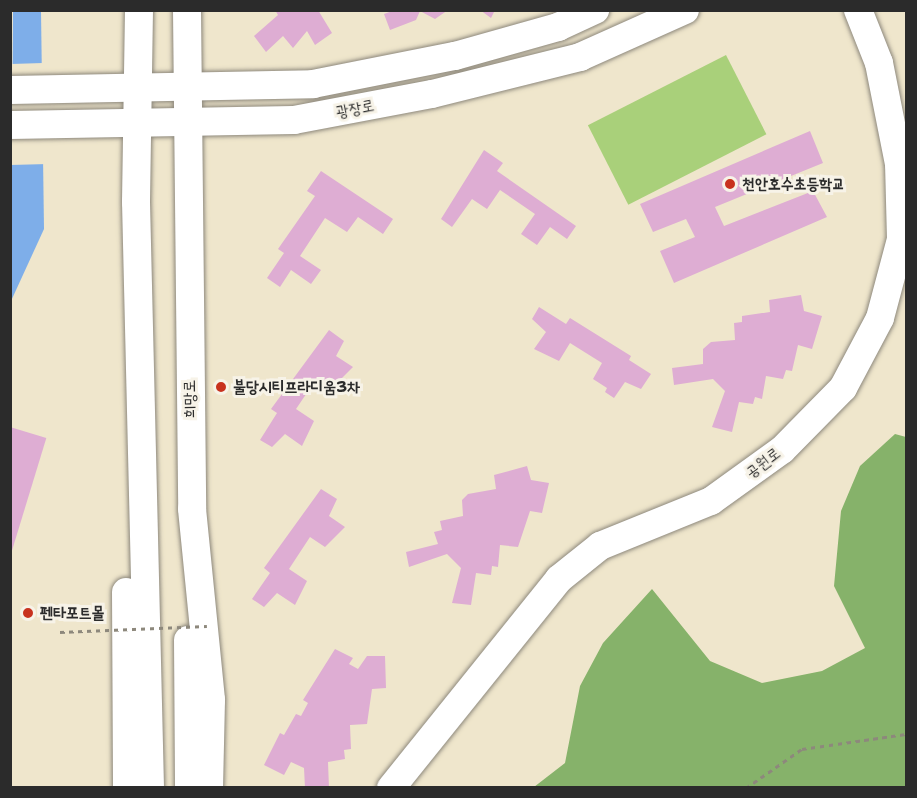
<!DOCTYPE html>
<meta charset="utf-8">
<style>
body{margin:0}
#map{position:relative;width:917px;height:798px;overflow:hidden;background:#efe6cc;font-family:"Shantell Sans","Poor Story",sans-serif}
div>[style]{position:absolute}
.green>*{inset:0;background:#a9d07a;transform-origin:0 0}
.forest>*{inset:0;background:#86b26a}
.water>*{inset:0;background:#7eaee9}
.pier>*{inset:0;background:#efe6cc}
.building>*{inset:0;background:#deadd3;transform-origin:0 0}
.path>*{height:3px;margin-top:-1.5px;transform-origin:0;background:repeating-linear-gradient(90deg,#8d887c 0 4.5px,transparent 0 9px)}
.roads{filter:drop-shadow(0 0 2px #8d887c) drop-shadow(0 0 2px #8d887c)}
.secondary>*{height:28px;margin:-14px;padding:0 14px;transform-origin:14px;border-radius:14px;background:#fff}
.path-bridge>*{height:3px;margin-top:-1.5px;transform-origin:0;background:repeating-linear-gradient(90deg,#8d887c 0 4.5px,transparent 0 9px)}
.dots>*{width:16px;height:16px;translate:-50% -50%;box-sizing:border-box;border:3px solid #f7f3e8;border-radius:50%}
span{translate:-50% -50%;white-space:nowrap;text-align:center;line-height:1.15;-webkit-text-stroke:6px #f7f3e8;paint-order:stroke}
.street-label{font-size:16px;color:#2b2b2b}
.poi-label{font-size:16px;color:#2b2b2b;font-weight:700}
.left{translate:0 -50%;text-align:left}
.frame{position:absolute;inset:0;border:12px solid #2b2b2b;pointer-events:none}
</style>
<div id="map">
<div class="green">
<i style="left:726px;top:55px;width:89px;height:155px;rotate:63deg"></i>
</div>
<div class="forest">
<i style="clip-path:polygon(895px 434px,906px 437px,906px 787px,534px 787px,565px 763px,580px 686px,603px 643px,652px 589px,710px 661px,762px 683px,822px 671px,865px 648px,834px 586px,841px 511px,860px 466px)"></i>
</div>
<div class="water">
<i style="clip-path:polygon(13px 11px,41px 11px,44px 229px,11px 301px)"></i>
</div>
<div class="pier">
<i style="clip-path:polygon(43px 63px,48px 164px,10px 165px,11px 64px)"></i>
</div>
<div class="building">
<i style="clip-path:polygon(275px 10px,318px 10px,332px 33px,315px 45px,307px 31px,293px 48px,283px 36px,266px 52px,254px 36px,278px 15px)"></i>
<i style="clip-path:polygon(395px 10px,448px 10px,435px 19px,420px 11px,416px 20px,390px 30px,384px 14px)"></i>
<i style="clip-path:polygon(480px 10px,495px 10px,491px 18px)"></i>
<i style="clip-path:polygon(810px 131px,823px 163px,715px 207px,724px 226px,813px 191px,827px 217px,674px 283px,660px 251px,695px 237px,686px 219px,653px 232px,640px 204px)"></i>
<i style="clip-path:polygon(484px 150px,503px 163px,497px 171px,576px 226px,567px 239px,550px 227px,537px 245px,521px 234px,535px 214px,500px 190px,487px 209px,472px 199px,452px 227px,441px 219px)"></i>
<i style="clip-path:polygon(321px 171px,393px 219px,383px 234px,358px 217px,347px 232px,325px 218px,300px 256px,321px 270px,311px 284px,291px 270px,280px 287px,267px 278px,284px 253px,278px 249px,315px 196px,307px 191px)"></i>
<i style="clip-path:polygon(801px 295px,804px 311px,822px 316px,812px 349px,798px 345px,792px 371px,786px 370px,783px 379px,766px 376px,762px 399px,755px 397px,753px 404px,739px 402px,732px 432px,712px 427px,725px 391px,713px 379px,674px 385px,672px 368px,703px 364px,703px 349px,711px 342px,735px 340px,734px 323px,742px 322px,742px 316px,770px 312px,769px 300px)"></i>
<i style="clip-path:polygon(539px 307px,566px 324px,570px 318px,631px 356px,629px 360px,651px 374px,641px 389px,625px 382px,614px 398px,605px 392px,607px 388px,593px 379px,602px 363px,570px 343px,559px 361px,534px 349px,546px 332px,532px 319px)"></i>
<i style="clip-path:polygon(329px 330px,344px 341px,336px 356px,353px 367px,332px 388px,317px 378px,296px 409px,314px 421px,302px 446px,285px 434px,272px 447px,260px 440px,277px 413px,271px 409px)"></i>
<i style="left:10px;top:427px;width:38px;height:361px;rotate:17deg"></i>
<i style="clip-path:polygon(527px 466px,531px 480px,549px 483px,542px 513px,530px 511px,518px 547px,500px 545px,498px 567px,492px 566px,491px 575px,476px 573px,471px 605px,452px 603px,461px 568px,447px 554px,409px 567px,406px 552px,438px 544px,434px 532px,442px 530px,440px 521px,463px 516px,462px 500px,468px 494px,496px 489px,494px 475px)"></i>
<i style="clip-path:polygon(321px 489px,337px 499px,329px 516px,345px 527px,325px 547px,310px 537px,289px 569px,307px 581px,295px 605px,277px 593px,264px 607px,252px 599px,270px 573px,264px 568px)"></i>
<i style="clip-path:polygon(335px 649px,353px 658px,349px 664px,358px 669px,367px 656px,385px 656px,386px 688px,372px 689px,367px 724px,350px 725px,351px 749px,344px 750px,345px 759px,328px 762px,329px 788px,305px 788px,304px 768px,291px 762px,284px 775px,264px 765px,280px 733px,284px 735px,296px 714px,301px 716px,308px 703px,303px 700px)"></i>
</div>
<div class="path">
<i style="left:746px;top:788px;width:68px;rotate:-34.9deg"></i>
<i style="left:802px;top:749px;width:105px;rotate:-8.2deg"></i>
</div>
<div class="roads">
<div class="secondary">
<i style="left:139px;top:10px;width:192px;rotate:90.9deg"></i>
<i style="left:136px;top:202px;width:586px;rotate:88.63deg"></i>
<i style="left:187px;top:10px;width:499px;rotate:89.4deg"></i>
<i style="left:192px;top:509px;width:192px;rotate:84.3deg"></i>
<i style="left:211px;top:700px;width:88px;rotate:91.3deg"></i>
<i style="left:10px;top:90px;width:303px;rotate:-1.1deg"></i>
<i style="left:313px;top:84px;width:145px;rotate:-11.2deg"></i>
<i style="left:455px;top:56px;width:107px;rotate:-15.7deg"></i>
<i style="left:558px;top:27px;width:41px;rotate:-24.7deg"></i>
<i style="left:10px;top:125px;width:284px;rotate:-1deg"></i>
<i style="left:294px;top:120px;width:140px;rotate:-10.7deg"></i>
<i style="left:432px;top:94px;width:153px;rotate:-14deg"></i>
<i style="left:580px;top:57px;width:115px;rotate:-24.1deg"></i>
<i style="left:126px;top:592px;width:196px;rotate:89.7deg"></i>
<i style="left:188px;top:640px;width:148px;rotate:89.6deg"></i>
<i style="left:391px;top:788px;width:268px;rotate:-51.2deg"></i>
<i style="left:559px;top:579px;width:53px;rotate:-38.8deg"></i>
<i style="left:600px;top:546px;width:120px;rotate:-22.1deg"></i>
<i style="left:711px;top:501px;width:87px;rotate:-35.7deg"></i>
<i style="left:782px;top:450px;width:87px;rotate:-45.5deg"></i>
<i style="left:843px;top:388px;width:79px;rotate:-62.1deg"></i>
<i style="left:880px;top:318px;width:82px;rotate:-75.1deg"></i>
<i style="left:901px;top:239px;width:75px;rotate:-91.5deg"></i>
<i style="left:899px;top:164px;width:103px;rotate:-101.2deg"></i>
<i style="left:879px;top:63px;width:57px;rotate:-111.6deg"></i>
</div>
</div>
<div class="path-bridge">
<i style="left:60px;top:632px;width:147px;rotate:-2.3deg"></i>
</div>
<div class="dots">
<i style="left:730px;top:184px;background:#c8321e"></i>
<i style="left:221px;top:387px;background:#c8321e"></i>
<i style="left:28px;top:613px;background:#c8321e"></i>
</div>
<div class="street-label">
<span style="left:355px;top:109px;rotate:-11deg">광장로</span>
<span style="left:190px;top:399px;rotate:-91deg">희망로</span>
<span style="left:763px;top:463px;rotate:-37deg">공원로</span>
</div>
<div class="poi-label">
<span class="left" style="left:742px;top:184px">천안호수초등학교</span>
<span class="left" style="left:233px;top:387px">불당시티프라디움3차</span>
<span class="left" style="left:40px;top:613px">펜타포트몰</span>
</div>
<div class="frame"></div>
</div>
